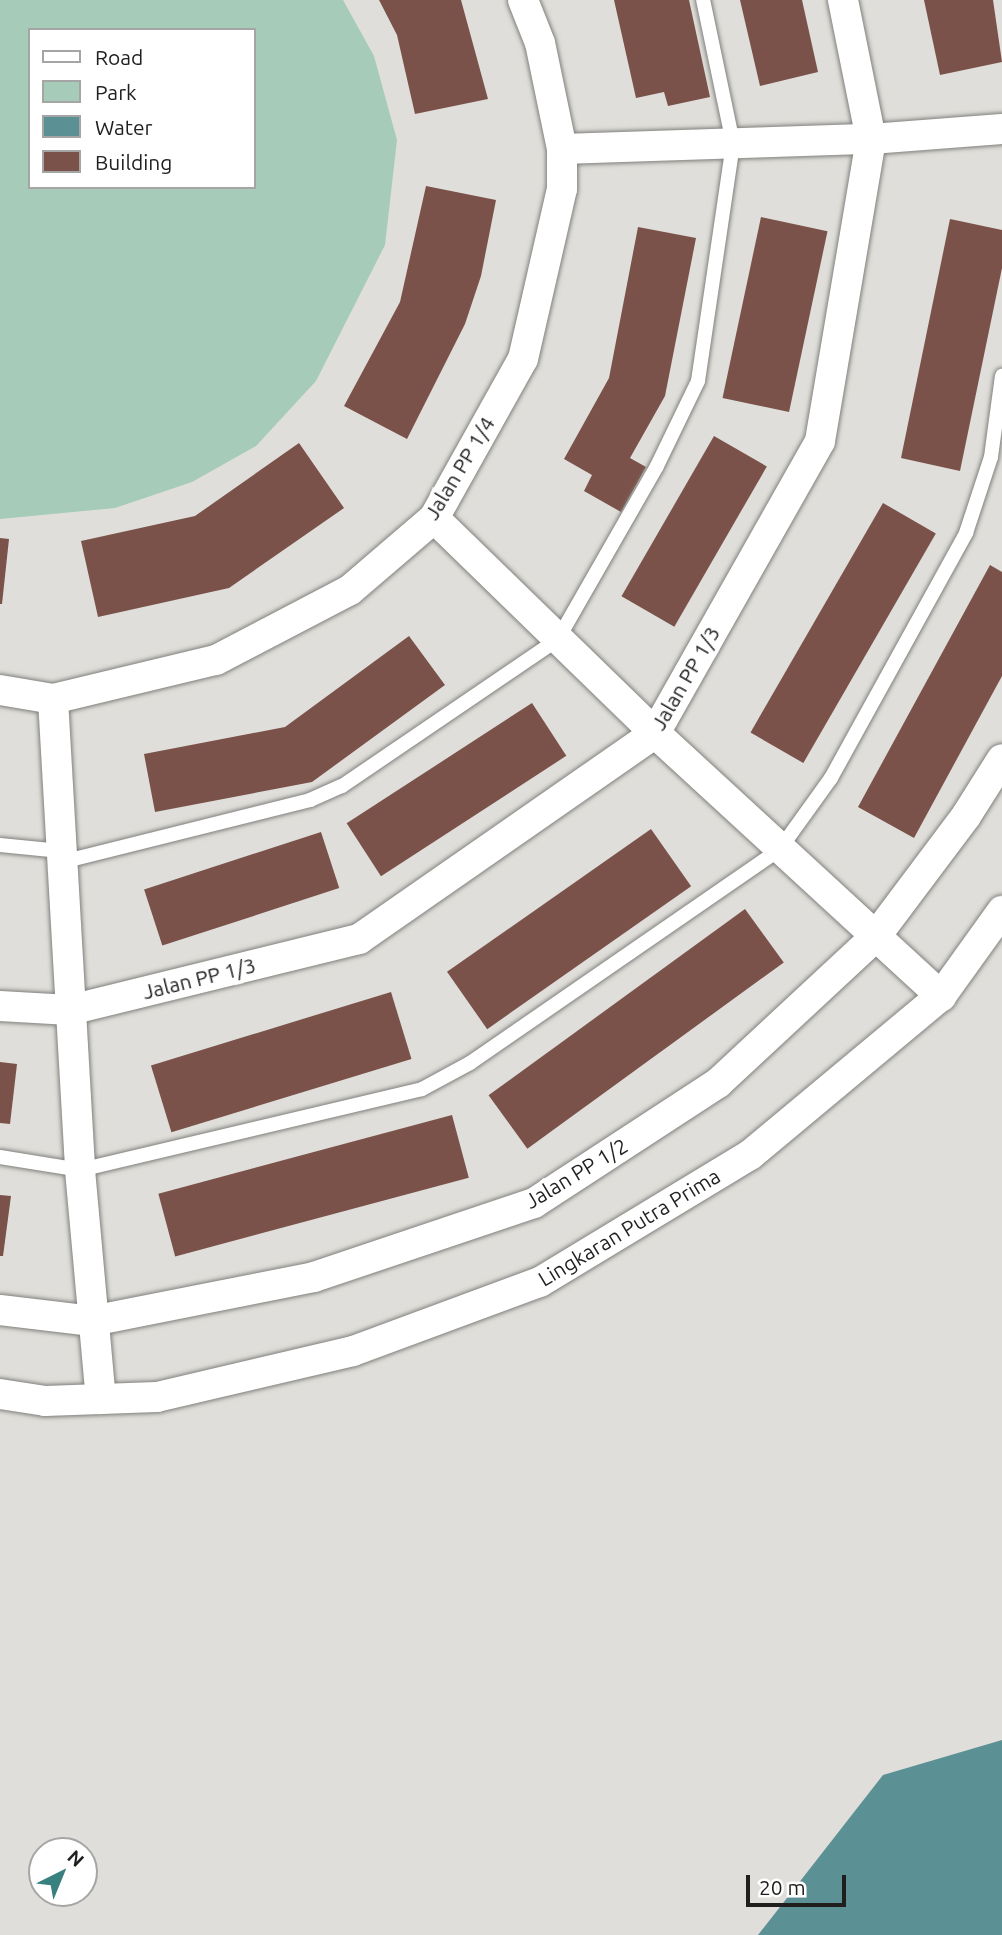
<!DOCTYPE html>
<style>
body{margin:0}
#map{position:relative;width:1002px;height:1935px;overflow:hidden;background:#dfdeda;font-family:Ubuntu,sans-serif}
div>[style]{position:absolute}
.green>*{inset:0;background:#a6cbb9}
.water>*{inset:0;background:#5b9095}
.building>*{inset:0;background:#7a5249;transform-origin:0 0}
.roads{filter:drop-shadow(0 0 2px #81807d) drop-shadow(0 0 2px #81807d)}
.lane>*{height:14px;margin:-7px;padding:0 7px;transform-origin:7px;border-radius:7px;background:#fff}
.street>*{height:30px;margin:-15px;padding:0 15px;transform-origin:15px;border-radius:15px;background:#fff}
span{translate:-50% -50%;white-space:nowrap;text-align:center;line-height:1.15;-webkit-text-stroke:7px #fff;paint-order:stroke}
.street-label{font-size:21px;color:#201f1e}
.legend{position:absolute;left:28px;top:28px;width:228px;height:161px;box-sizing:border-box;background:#fff;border:2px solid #a6a5a5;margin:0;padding:9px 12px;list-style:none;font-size:21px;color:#201f1e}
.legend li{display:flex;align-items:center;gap:14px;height:35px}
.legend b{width:35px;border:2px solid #a6a5a5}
.north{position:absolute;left:28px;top:1837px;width:70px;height:70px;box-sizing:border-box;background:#fff;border:2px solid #a6a5a5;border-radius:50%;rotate:43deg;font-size:19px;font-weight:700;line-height:28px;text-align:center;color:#201f1e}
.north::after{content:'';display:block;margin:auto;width:24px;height:32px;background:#39817e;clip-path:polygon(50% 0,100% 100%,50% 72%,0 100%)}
.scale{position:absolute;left:746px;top:1875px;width:100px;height:32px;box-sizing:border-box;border:4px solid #201f1e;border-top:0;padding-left:9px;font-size:21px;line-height:24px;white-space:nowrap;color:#201f1e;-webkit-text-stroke:5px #fff;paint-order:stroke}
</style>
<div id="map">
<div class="green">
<i style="clip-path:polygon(evenodd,0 0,343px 0,374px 56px,397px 140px,385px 245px,316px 381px,256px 446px,192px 482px,115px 508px,0 519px,0 0,30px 30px,254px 30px,254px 187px,30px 187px,30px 30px)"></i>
</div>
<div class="water">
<i style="clip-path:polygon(1002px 1740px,1002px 1935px,758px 1935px,883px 1775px)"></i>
</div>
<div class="building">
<i style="clip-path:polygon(379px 0,461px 0,488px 99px,415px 114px,397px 35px)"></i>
<i style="clip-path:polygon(614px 0,689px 0,710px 97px,668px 106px,664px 92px,636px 98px)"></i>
<i style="clip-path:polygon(740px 0,802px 0,818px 72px,760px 86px)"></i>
<i style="clip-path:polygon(924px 0,993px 0,1002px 62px,940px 75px)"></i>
<i style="clip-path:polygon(426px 186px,496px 200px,481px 276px,465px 324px,407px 439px,344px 406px,400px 302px)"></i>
<i style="left:761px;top:217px;width:68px;height:185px;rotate:12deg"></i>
<i style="clip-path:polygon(950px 219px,1002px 230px,1002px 268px,960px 471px,901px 458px)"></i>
<i style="clip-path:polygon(638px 227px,696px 238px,665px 396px,630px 458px,646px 467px,621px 512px,584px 491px,592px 475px,564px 459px,609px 378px)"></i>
<i style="left:714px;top:436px;width:61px;height:185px;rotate:30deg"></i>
<i style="clip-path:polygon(299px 443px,344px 508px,229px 588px,98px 617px,81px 541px,195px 516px)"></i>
<i style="left:883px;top:503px;width:61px;height:265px;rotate:30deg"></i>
<i style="clip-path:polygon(0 538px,9px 539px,2px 604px,0 604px)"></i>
<i style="clip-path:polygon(990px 565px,1002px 572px,1002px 676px,914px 838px,858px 807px)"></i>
<i style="clip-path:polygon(409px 636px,445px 685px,312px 782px,155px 812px,144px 754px,285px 727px)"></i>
<i style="left:532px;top:703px;width:63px;height:221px;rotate:57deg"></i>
<i style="left:651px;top:829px;width:70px;height:249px;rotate:55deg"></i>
<i style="left:321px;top:832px;width:59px;height:186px;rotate:72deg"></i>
<i style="left:745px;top:909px;width:66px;height:317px;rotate:54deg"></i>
<i style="left:391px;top:992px;width:70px;height:251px;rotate:73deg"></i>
<i style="clip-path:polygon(0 1062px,17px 1064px,10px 1124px,0 1123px)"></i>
<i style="left:452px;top:1115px;width:65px;height:304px;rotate:75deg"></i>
<i style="clip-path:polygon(0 1195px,11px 1196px,3px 1256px,0 1256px)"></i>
</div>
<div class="roads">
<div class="lane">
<i style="left:0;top:845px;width:61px;rotate:5.6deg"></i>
<i style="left:62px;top:862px;width:256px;rotate:-14deg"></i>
<i style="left:310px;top:800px;width:35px;rotate:-24deg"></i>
<i style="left:342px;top:786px;width:261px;rotate:-34.2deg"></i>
<i style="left:558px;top:639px;width:199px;rotate:-60.2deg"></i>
<i style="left:657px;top:466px;width:94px;rotate:-64.2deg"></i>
<i style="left:698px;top:381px;width:241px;rotate:-81.6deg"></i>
<i style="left:733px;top:143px;width:146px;rotate:-101.8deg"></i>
<i style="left:0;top:1157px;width:81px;rotate:9.2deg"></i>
<i style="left:80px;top:1170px;width:351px;rotate:-13.3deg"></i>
<i style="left:422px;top:1089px;width:55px;rotate:-28.4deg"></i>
<i style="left:470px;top:1063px;width:377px;rotate:-34.6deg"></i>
<i style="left:780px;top:849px;width:87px;rotate:-54.3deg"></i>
<i style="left:831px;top:778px;width:280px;rotate:-61.1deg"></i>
<i style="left:966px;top:533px;width:80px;rotate:-71.8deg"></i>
<i style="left:991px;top:457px;width:82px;rotate:-82.3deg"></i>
</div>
<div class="street">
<i style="left:562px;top:149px;width:309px;rotate:-1.9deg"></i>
<i style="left:871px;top:139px;width:131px;rotate:-4.4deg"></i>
<i style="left:434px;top:518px;width:308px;rotate:44.2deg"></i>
<i style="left:655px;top:733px;width:389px;rotate:42.6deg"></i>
<i style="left:0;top:690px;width:54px;rotate:9.6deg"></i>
<i style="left:53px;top:699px;width:168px;rotate:-13.5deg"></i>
<i style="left:216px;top:660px;width:151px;rotate:-27.6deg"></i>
<i style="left:350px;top:590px;width:111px;rotate:-40.6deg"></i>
<i style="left:434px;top:518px;width:182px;rotate:-60.8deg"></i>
<i style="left:523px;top:359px;width:174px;rotate:-77.1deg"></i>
<i style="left:562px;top:189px;width:40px;rotate:-90deg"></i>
<i style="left:562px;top:149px;width:108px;rotate:-101.7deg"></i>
<i style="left:540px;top:43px;width:46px;rotate:-111.6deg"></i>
<i style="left:53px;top:699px;width:472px;rotate:86.7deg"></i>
<i style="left:80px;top:1170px;width:230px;rotate:84.8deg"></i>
<i style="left:0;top:1006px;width:70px;rotate:3.3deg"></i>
<i style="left:70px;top:1010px;width:298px;rotate:-13.8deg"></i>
<i style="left:359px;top:939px;width:361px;rotate:-34.8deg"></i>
<i style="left:655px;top:733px;width:335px;rotate:-60.5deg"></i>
<i style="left:820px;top:441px;width:306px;rotate:-80.4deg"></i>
<i style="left:871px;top:139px;width:142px;rotate:-101.4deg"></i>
<i style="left:0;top:1310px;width:93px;rotate:6.8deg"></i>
<i style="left:92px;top:1321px;width:226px;rotate:-11.2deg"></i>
<i style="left:314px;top:1277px;width:232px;rotate:-18.6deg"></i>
<i style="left:534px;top:1203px;width:220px;rotate:-33.1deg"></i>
<i style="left:718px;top:1083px;width:216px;rotate:-42.9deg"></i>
<i style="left:876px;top:936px;width:150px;rotate:-53.1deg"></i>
<i style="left:966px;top:816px;width:67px;rotate:-57.7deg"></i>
<i style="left:0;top:1394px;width:46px;rotate:8.8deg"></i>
<i style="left:45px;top:1401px;width:112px;rotate:-2deg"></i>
<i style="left:157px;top:1397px;width:201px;rotate:-13.2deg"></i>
<i style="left:353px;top:1351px;width:199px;rotate:-20.3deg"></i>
<i style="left:540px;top:1282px;width:245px;rotate:-31.2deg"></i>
<i style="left:750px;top:1155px;width:249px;rotate:-39.8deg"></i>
<i style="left:941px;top:996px;width:105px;rotate:-54.3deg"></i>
</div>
</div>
<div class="street-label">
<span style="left:459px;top:468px;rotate:-59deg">Jalan PP 1/4</span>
<span style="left:685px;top:678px;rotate:-60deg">Jalan PP 1/3</span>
<span style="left:199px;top:978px;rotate:-14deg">Jalan PP 1/3</span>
<span style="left:576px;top:1173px;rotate:-31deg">Jalan PP 1/2</span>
<span style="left:629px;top:1227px;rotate:-31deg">Lingkaran Putra Prima</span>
</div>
<ul class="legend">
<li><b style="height:9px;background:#fff"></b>Road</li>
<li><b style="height:19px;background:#a6cbb9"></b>Park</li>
<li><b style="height:19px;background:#5b9095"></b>Water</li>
<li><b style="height:19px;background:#7a5249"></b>Building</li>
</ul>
<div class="north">N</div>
<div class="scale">20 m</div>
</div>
